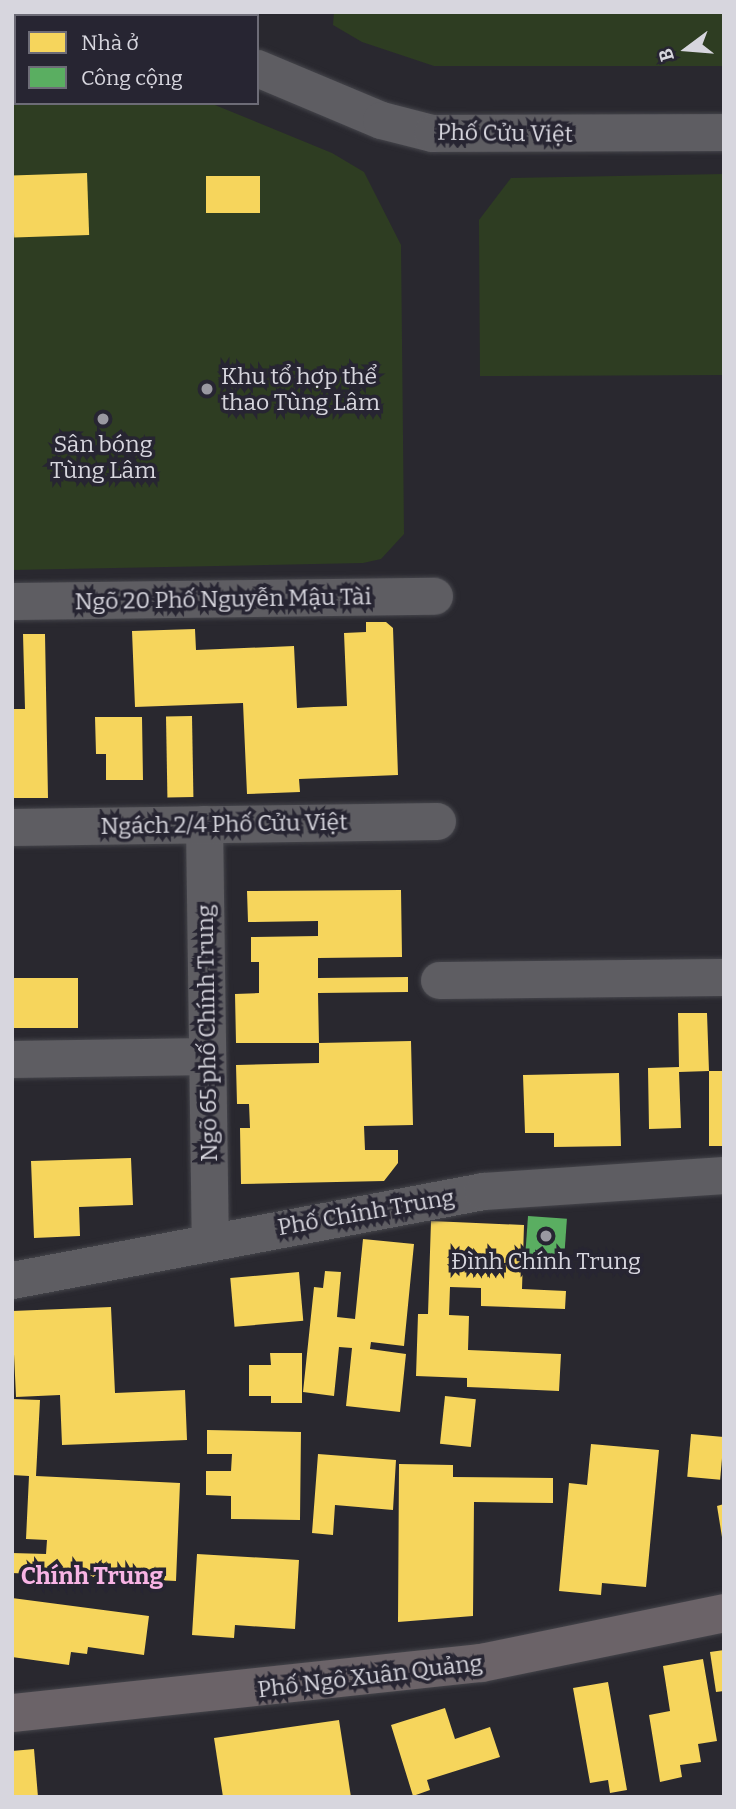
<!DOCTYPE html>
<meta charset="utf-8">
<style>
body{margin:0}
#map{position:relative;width:736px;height:1809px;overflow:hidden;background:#29282f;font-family:Bitter,serif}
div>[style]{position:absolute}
.green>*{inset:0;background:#2e3d22}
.homes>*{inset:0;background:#f6d55c;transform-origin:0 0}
.public>*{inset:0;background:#5aae61;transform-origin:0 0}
.roads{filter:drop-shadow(0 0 2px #45454b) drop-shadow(0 0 2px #45454b)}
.minor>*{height:37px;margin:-18.5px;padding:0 18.5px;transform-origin:18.5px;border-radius:18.5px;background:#5e5d62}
.major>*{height:38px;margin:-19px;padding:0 19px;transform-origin:19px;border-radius:19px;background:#6b6368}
.dots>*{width:19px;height:19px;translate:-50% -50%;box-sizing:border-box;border:4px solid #272532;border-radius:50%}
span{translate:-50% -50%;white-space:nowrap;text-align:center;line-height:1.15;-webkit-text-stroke:7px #272532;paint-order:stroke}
.street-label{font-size:23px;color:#d7d6de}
.poi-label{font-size:23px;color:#d7d6de}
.left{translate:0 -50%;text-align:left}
.neighbourhood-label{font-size:24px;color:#f8b4e5;font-weight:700}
.frame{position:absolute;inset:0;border:14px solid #d7d6de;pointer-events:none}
.legend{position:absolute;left:14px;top:14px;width:245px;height:91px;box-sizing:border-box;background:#272532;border:2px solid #6d6c77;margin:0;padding:9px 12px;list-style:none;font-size:21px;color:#d7d6de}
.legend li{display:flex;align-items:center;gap:14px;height:35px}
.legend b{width:35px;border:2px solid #6d6c77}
.north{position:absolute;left:652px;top:14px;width:70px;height:70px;-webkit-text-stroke:5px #272532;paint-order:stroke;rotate:254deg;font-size:19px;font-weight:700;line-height:28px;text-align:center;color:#d7d6de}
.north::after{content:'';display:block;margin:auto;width:24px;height:32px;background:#d7d6de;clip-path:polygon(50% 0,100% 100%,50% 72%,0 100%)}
</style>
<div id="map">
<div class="green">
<i style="clip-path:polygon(334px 12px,724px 12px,724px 66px,434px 66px,362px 42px,333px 25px)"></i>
<i style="clip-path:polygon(12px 22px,16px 103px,210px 103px,332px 153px,364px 172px,401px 245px,404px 534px,381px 559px,363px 563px,12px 570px)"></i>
<i style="clip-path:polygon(724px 174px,724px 375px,480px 376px,479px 220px,511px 178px)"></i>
</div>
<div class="homes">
<i style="left:87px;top:173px;width:62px;height:75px;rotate:88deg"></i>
<i style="left:206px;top:176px;width:54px;height:37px"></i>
<i style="clip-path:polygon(366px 622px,386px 622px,393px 628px,398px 775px,299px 779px,300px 792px,247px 794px,243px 703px,135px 707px,132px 631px,195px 629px,196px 650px,294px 646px,297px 708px,314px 707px,347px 706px,344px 633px,366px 632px)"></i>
<i style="clip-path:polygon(23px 634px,45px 634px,48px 798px,12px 798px,12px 709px,25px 709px)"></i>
<i style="left:192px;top:716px;width:81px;height:26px;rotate:89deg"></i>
<i style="clip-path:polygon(95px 717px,142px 717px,143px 780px,106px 780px,106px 754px,96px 754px)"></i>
<i style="clip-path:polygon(401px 890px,402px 957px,318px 958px,318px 978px,408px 977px,408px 992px,318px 993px,319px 1043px,236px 1043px,235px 994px,259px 993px,259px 962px,251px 962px,251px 937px,318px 936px,318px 921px,248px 922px,247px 891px)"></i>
<i style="left:12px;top:978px;width:66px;height:50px"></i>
<i style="clip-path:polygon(678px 1013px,707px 1013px,709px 1071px,679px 1072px,681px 1128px,649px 1129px,648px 1068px,679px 1067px)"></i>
<i style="clip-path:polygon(411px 1041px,413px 1125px,364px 1126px,365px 1150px,398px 1150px,398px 1163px,384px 1181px,241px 1184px,240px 1128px,250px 1128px,249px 1104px,237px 1104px,236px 1065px,319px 1063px,319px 1043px)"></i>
<i style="left:709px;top:1071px;width:15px;height:75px"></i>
<i style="clip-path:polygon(619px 1073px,621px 1146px,554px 1147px,554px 1133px,525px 1133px,523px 1075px)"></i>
<i style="clip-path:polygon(131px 1158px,133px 1205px,79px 1207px,80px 1236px,34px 1238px,31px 1161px)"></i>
<i style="clip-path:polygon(431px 1221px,524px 1225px,522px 1289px,566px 1291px,565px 1309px,481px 1306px,481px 1288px,450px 1287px,449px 1315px,469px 1316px,468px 1350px,561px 1354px,559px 1391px,467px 1387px,467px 1378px,416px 1376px,418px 1314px,428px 1314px)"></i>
<i style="clip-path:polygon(363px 1239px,414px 1244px,404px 1346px,371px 1342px,370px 1349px,406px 1354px,400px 1412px,346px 1406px,352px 1348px,339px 1347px,334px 1396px,303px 1392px,314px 1287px,323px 1288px,325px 1271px,341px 1272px,337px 1317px,355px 1319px)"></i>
<i style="left:299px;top:1272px;width:49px;height:69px;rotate:85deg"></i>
<i style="clip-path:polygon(111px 1307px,115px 1393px,185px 1390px,187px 1440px,62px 1445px,60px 1395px,16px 1397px,12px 1311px)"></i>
<i style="clip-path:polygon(270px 1353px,302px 1353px,302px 1403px,271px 1403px,271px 1396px,249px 1396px,249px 1365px,271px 1365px)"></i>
<i style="left:445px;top:1396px;width:31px;height:48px;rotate:6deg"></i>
<i style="clip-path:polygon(12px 1399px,40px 1400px,36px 1476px,180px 1483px,176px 1581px,12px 1573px,12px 1553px,46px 1554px,47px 1540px,26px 1539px,29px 1476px,12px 1475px)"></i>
<i style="clip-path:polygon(207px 1430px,301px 1432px,300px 1520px,231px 1519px,231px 1496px,206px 1495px,206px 1471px,231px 1471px,232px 1454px,207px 1454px)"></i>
<i style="left:691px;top:1434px;width:33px;height:43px;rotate:5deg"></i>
<i style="clip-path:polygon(591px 1444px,659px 1450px,646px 1587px,602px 1583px,601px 1595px,559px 1591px,569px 1483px,587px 1485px)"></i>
<i style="clip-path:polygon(318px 1454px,396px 1460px,393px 1510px,335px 1505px,333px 1535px,312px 1533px)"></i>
<i style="clip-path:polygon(399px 1464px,453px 1465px,453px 1477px,553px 1478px,553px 1503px,474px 1502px,473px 1616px,398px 1622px)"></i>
<i style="clip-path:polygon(724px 1504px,724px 1537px,722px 1537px,717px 1506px)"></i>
<i style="clip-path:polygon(197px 1554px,299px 1560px,295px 1629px,235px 1625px,234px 1638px,192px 1635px)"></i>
<i style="clip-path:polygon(12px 1598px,149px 1616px,144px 1655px,88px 1647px,87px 1654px,71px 1652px,69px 1665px,12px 1657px)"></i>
<i style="clip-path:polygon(724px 1650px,724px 1691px,716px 1692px,710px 1652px)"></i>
<i style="clip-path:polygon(703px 1659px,717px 1741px,698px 1744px,701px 1762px,680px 1765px,682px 1777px,660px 1782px,649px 1715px,670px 1711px,663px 1666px)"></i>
<i style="clip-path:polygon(608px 1682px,627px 1790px,610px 1793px,608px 1780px,590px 1783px,573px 1688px)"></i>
<i style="clip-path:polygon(445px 1708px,455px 1739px,490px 1727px,500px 1757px,427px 1780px,430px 1790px,413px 1796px,391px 1725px)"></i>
<i style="clip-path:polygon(339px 1720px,351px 1797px,223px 1797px,214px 1738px)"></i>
<i style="clip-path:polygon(34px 1749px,38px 1797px,12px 1797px,12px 1751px)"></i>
</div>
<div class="public">
<i style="left:528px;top:1216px;width:39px;height:38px;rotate:4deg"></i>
</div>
<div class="roads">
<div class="minor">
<i style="left:122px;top:12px;width:10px;rotate:24deg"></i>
<i style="left:257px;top:68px;width:134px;rotate:22.8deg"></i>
<i style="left:381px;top:120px;width:53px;rotate:14.3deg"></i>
<i style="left:432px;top:133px;width:292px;rotate:-0.2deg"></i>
<i style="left:12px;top:601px;width:422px;rotate:-0.7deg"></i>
<i style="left:204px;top:824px;width:417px;rotate:89.2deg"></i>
<i style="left:12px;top:827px;width:425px;rotate:-0.8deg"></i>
<i style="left:439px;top:980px;width:285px;rotate:-0.6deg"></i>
<i style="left:12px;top:1059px;width:195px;rotate:-0.9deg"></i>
<i style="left:12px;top:1280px;width:479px;rotate:-10.7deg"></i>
<i style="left:483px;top:1191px;width:242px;rotate:-3.8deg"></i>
</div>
<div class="major">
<i style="left:12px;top:1713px;width:472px;rotate:-6.1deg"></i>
<i style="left:481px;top:1663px;width:248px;rotate:-11.6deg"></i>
</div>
</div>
<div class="dots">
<i style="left:207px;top:389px;background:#9a99a1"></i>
<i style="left:103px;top:419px;background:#9a99a1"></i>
<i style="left:546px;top:1236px;background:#9a99a1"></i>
</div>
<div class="street-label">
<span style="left:505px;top:133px;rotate:1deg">Phố Cửu Việt</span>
<span style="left:223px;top:599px;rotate:-1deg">Ngõ 20 Phố Nguyễn Mậu Tài</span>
<span style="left:224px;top:824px;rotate:-1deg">Ngách 2/4 Phố Cửu Việt</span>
<span style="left:207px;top:1033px;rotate:-91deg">Ngõ 65 phố Chính Trung</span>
<span style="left:366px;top:1212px;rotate:-10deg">Phố Chính Trung</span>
<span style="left:370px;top:1676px;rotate:-7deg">Phố Ngô Xuân Quảng</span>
</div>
<div class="poi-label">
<span class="left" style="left:221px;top:389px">Khu tổ hợp thể<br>thao Tùng Lâm</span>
<span style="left:103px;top:457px">Sân bóng<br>Tùng Lâm</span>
<span style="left:546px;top:1261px">Đình Chính Trung</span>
</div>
<div class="neighbourhood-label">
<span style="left:92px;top:1577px">Chính Trung</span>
</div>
<div class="frame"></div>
<ul class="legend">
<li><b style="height:19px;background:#f6d55c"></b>Nhà ở</li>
<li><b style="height:19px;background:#5aae61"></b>Công cộng</li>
</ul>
<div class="north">B</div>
</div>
